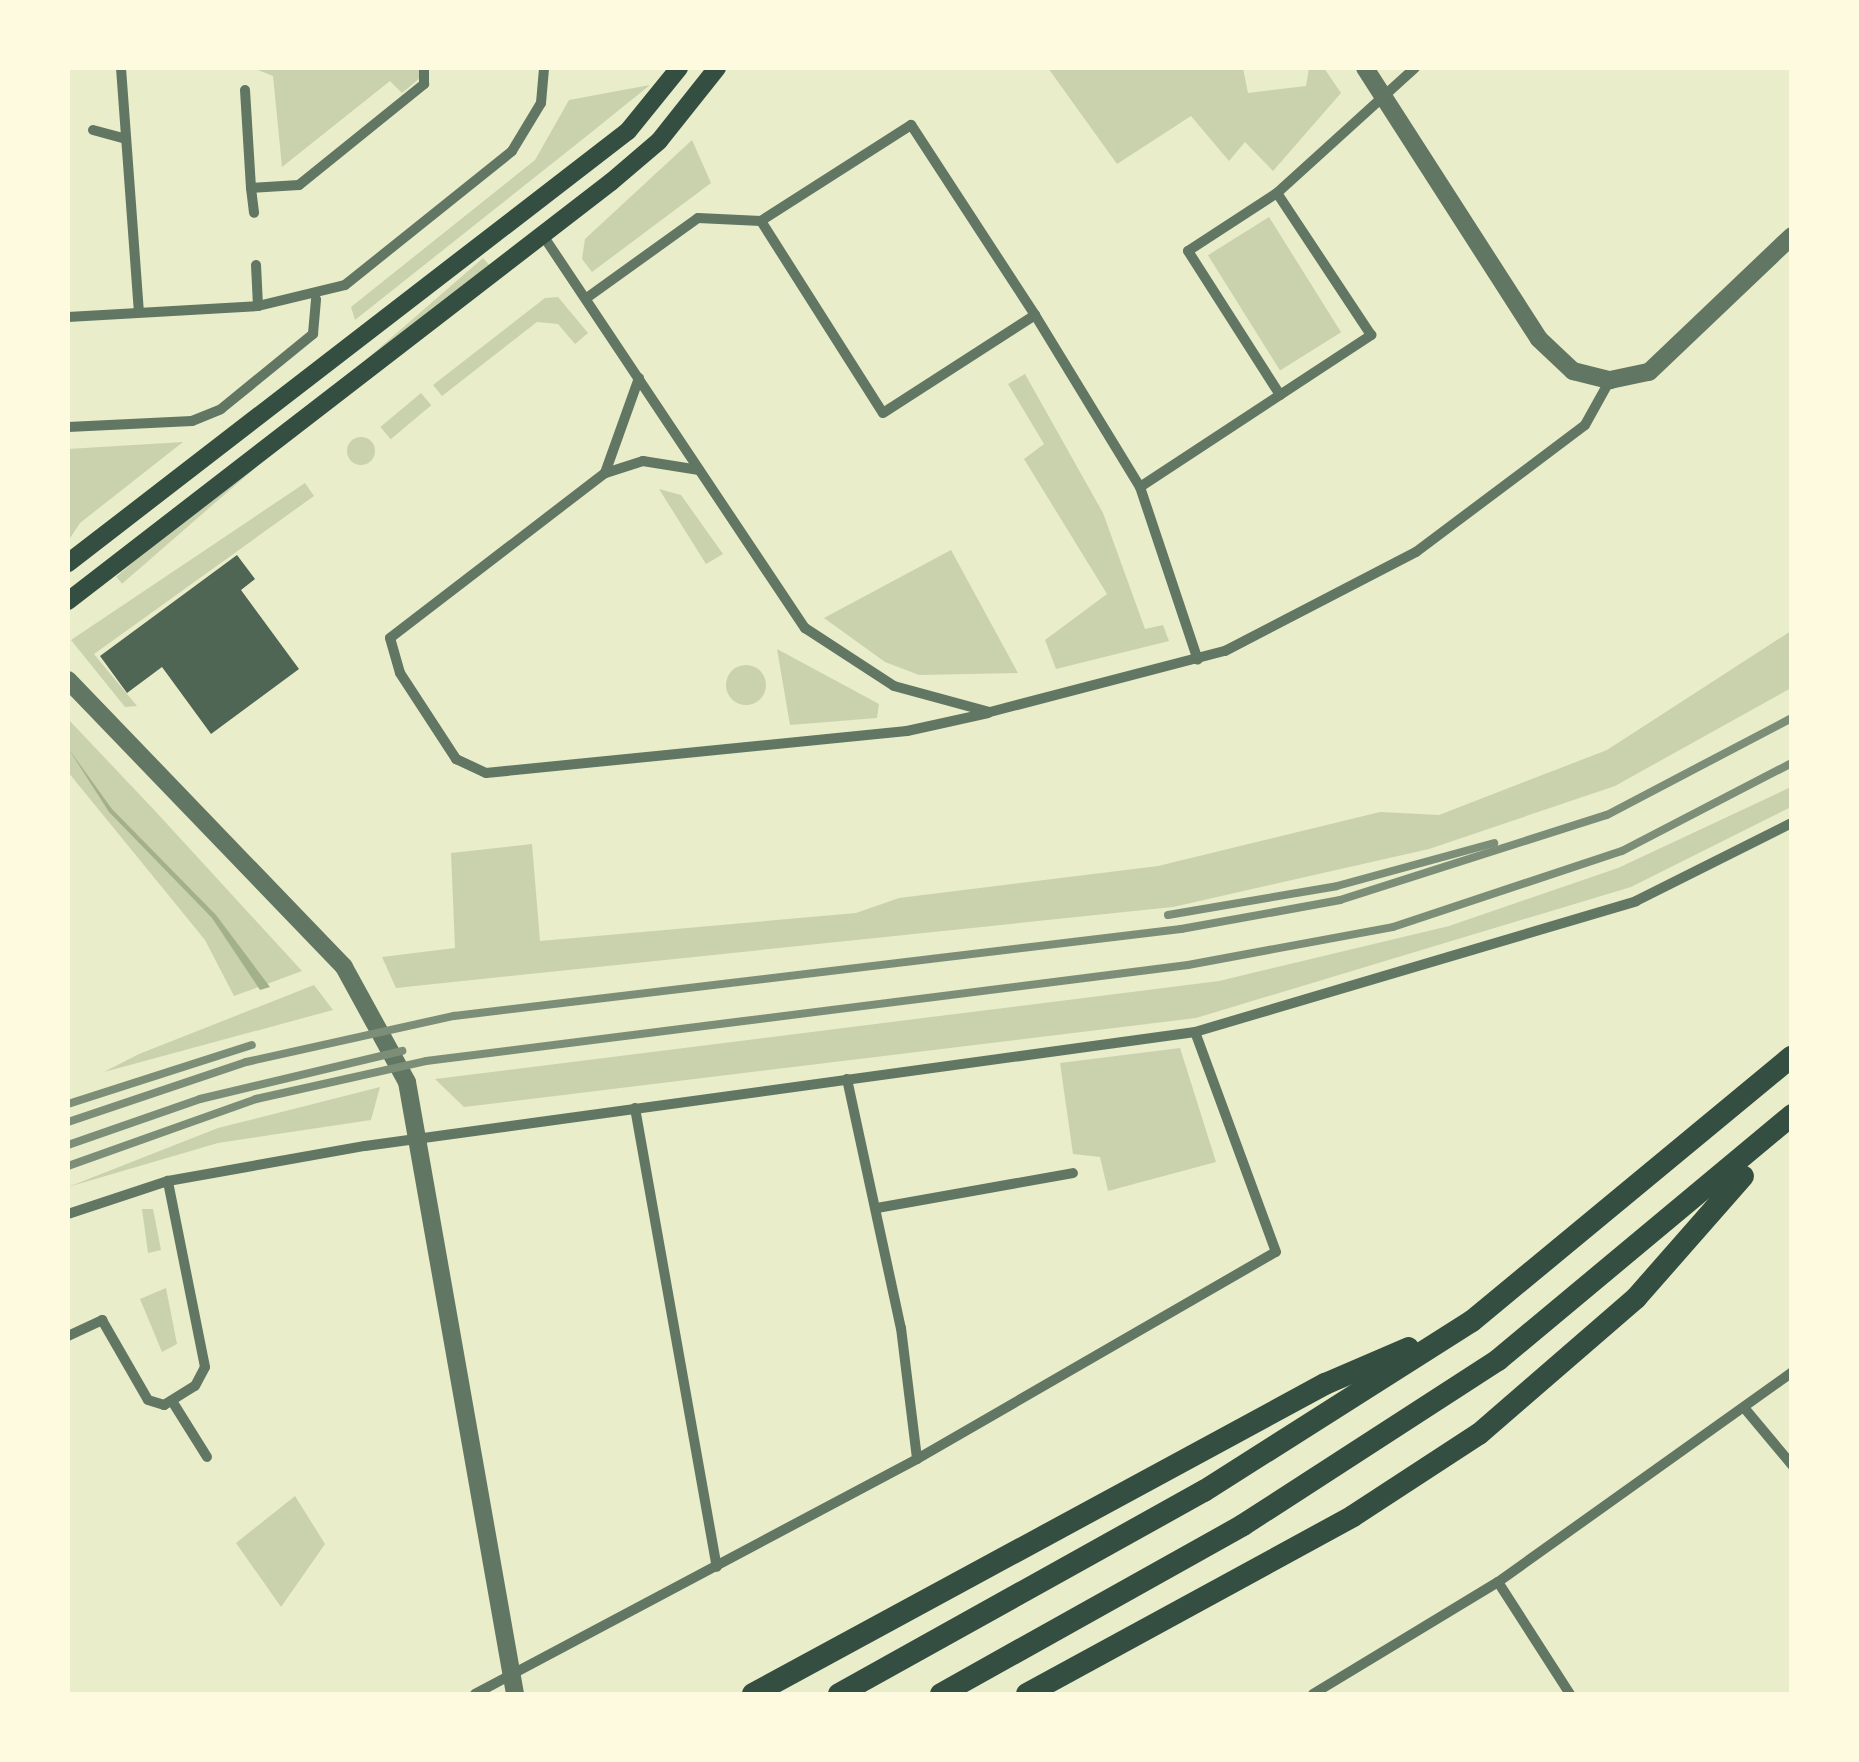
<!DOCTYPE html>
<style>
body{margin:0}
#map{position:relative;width:1859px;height:1762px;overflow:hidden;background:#e9edc9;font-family:"Asap Condensed",sans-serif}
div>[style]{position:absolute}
.green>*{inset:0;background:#cad2ad;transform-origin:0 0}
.round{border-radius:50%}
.water>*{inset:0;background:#a3b18a}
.building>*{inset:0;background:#4f6655}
.minor>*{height:10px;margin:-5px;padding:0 5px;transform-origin:5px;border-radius:5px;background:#617663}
.tertiary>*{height:18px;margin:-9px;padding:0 9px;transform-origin:9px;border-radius:9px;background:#617663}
.secondary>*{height:18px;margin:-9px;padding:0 9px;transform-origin:9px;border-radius:9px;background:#344e41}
.trunk>*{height:22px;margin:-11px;padding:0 11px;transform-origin:11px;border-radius:11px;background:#344e41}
.rail>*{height:8px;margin:-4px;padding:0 4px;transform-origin:4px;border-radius:4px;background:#7c8e77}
span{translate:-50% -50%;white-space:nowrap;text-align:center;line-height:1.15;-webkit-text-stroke:10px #fefae0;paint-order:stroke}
.frame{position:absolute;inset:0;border:70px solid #fefae0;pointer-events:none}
</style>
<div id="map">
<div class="green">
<i style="clip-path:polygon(253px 68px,419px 68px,420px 78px,402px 93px,390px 81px,282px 167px,273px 76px)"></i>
<i style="clip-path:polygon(1048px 68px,1243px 68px,1248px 93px,1306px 86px,1309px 68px,1324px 68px,1341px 93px,1273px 171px,1245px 142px,1229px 161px,1191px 116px,1117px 164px)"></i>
<i style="clip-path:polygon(650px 85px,588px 135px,355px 320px,351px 307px,535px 160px,569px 100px)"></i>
<i style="clip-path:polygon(692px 140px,711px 183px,592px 272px,582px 259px,585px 239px)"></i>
<i style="left:1269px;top:217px;width:136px;height:72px;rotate:58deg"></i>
<i style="left:483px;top:258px;width:9px;height:486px;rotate:49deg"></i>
<i style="clip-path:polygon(558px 297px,588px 333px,575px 344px,558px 324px,537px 322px,442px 396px,433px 385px,545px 298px)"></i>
<i style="clip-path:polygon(1025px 374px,1103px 513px,1145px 629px,1163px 625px,1169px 641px,1056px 669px,1045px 640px,1107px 594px,1024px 459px,1044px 444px,1008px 384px)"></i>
<i style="left:421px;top:393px;width:16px;height:53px;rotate:50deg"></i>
<i class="round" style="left:347px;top:437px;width:28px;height:28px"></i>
<i style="clip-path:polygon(183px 442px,80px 523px,68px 541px,68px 449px)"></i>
<i style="clip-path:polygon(305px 483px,314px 496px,94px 654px,137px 706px,125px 707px,71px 640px)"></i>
<i style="clip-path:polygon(659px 489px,681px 495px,723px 554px,706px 564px)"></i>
<i style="clip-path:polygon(951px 550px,1018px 673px,919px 675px,885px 662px,824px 618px)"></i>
<i style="clip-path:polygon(1791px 631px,1791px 688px,1615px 786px,1429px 849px,1173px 907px,396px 988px,382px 957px,455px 948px,451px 853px,532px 844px,540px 941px,856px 913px,899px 898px,1158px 866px,1380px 812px,1439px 815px,1607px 750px)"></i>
<i style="clip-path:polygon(777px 649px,879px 704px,877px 718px,790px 725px)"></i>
<i class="round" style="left:726px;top:665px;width:40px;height:40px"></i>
<i style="clip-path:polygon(68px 719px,157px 813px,302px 971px,234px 996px,205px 940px,68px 772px)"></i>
<i style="clip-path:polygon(1791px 787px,1791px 807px,1631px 887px,1196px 1018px,464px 1107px,435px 1079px,1219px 981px,1449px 926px,1618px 868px)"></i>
<i style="clip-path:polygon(314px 985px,333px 1010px,104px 1072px,139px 1054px)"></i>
<i style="clip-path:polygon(1180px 1048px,1216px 1162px,1108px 1191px,1100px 1157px,1073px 1154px,1060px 1063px)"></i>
<i style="clip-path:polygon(380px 1087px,371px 1120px,218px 1143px,68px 1187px,218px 1128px)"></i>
<i style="clip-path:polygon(142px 1209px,153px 1209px,161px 1250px,148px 1253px)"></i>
<i style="clip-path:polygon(166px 1288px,177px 1344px,162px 1352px,140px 1299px)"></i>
<i style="clip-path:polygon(295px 1496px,325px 1544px,281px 1607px,236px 1543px)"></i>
</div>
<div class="water">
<i style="clip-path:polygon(68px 748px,112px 809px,216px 915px,270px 987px,260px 990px,212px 918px,109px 812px)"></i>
</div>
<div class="building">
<i style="clip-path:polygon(237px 555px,255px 579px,241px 590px,299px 669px,211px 734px,162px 667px,127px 693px,100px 656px)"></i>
</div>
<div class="minor">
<i style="left:121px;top:68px;width:245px;rotate:85.8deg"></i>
<i style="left:245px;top:90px;width:98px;rotate:86.5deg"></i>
<i style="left:251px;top:188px;width:48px;rotate:-3.6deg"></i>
<i style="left:299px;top:185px;width:161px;rotate:-38.9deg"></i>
<i style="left:424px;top:84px;width:16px;rotate:-90deg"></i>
<i style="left:93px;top:130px;width:34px;rotate:15deg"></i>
<i style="left:251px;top:188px;width:25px;rotate:83deg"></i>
<i style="left:1277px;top:193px;width:186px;rotate:-42.2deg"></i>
<i style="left:542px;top:234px;width:474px;rotate:56.3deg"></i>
<i style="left:805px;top:628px;width:106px;rotate:33.1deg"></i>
<i style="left:894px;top:686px;width:99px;rotate:15.2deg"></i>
<i style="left:990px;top:712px;width:243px;rotate:-14.6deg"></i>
<i style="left:1225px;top:651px;width:215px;rotate:-27.4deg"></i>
<i style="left:1416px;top:552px;width:211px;rotate:-36.9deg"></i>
<i style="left:1585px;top:425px;width:51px;rotate:-60.9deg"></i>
<i style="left:256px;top:265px;width:41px;rotate:87.2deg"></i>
<i style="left:588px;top:297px;width:135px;rotate:-35.7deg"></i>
<i style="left:698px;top:218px;width:63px;rotate:2.7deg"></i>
<i style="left:761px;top:221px;width:227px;rotate:57.6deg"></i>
<i style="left:883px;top:413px;width:181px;rotate:-32.8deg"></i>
<i style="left:1035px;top:315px;width:227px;rotate:-123.1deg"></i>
<i style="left:911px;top:125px;width:178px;rotate:147.4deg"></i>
<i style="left:1035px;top:315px;width:202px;rotate:58.6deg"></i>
<i style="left:1140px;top:487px;width:182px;rotate:71.5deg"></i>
<i style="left:68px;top:317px;width:190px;rotate:-3.3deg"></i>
<i style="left:258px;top:306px;width:89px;rotate:-13.6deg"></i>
<i style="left:345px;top:285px;width:214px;rotate:-38.7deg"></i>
<i style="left:512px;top:151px;width:56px;rotate:-58.9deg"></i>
<i style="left:541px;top:103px;width:35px;rotate:-85deg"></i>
<i style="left:68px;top:427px;width:124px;rotate:-2.8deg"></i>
<i style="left:192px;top:421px;width:31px;rotate:-22deg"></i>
<i style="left:221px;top:409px;width:119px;rotate:-39.2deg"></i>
<i style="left:313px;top:334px;width:35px;rotate:-85deg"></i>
<i style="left:699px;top:470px;width:57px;rotate:-170.9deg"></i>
<i style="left:643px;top:461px;width:40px;rotate:162deg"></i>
<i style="left:605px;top:473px;width:271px;rotate:142.5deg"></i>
<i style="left:390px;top:638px;width:36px;rotate:74deg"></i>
<i style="left:400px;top:673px;width:103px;rotate:56.9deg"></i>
<i style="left:456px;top:759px;width:33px;rotate:25deg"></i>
<i style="left:486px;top:773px;width:423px;rotate:-5.7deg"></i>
<i style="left:907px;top:731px;width:83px;rotate:-12.5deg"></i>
<i style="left:605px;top:473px;width:101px;rotate:-70.3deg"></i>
<i style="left:1140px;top:487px;width:277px;rotate:-33.3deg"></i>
<i style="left:1371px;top:335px;width:170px;rotate:-123.5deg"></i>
<i style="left:1277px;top:193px;width:106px;rotate:146.9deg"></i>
<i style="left:1188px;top:251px;width:171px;rotate:57.4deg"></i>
<i style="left:847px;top:1079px;width:255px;rotate:77.8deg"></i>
<i style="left:901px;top:1328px;width:132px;rotate:83deg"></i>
<i style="left:635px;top:1108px;width:466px;rotate:79.9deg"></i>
<i style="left:877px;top:1208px;width:199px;rotate:-10.1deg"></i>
<i style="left:68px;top:1214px;width:105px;rotate:-18.3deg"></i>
<i style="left:168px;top:1181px;width:200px;rotate:-10.1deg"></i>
<i style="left:365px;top:1146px;width:838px;rotate:-7.82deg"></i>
<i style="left:1195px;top:1032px;width:460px;rotate:-16.5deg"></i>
<i style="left:1636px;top:901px;width:174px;rotate:-26.6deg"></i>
<i style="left:68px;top:1336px;width:38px;rotate:-25deg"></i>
<i style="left:102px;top:1320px;width:92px;rotate:60.1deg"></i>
<i style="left:148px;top:1400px;width:17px;rotate:17deg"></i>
<i style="left:164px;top:1405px;width:36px;rotate:-32deg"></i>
<i style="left:195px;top:1386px;width:21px;rotate:-62deg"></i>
<i style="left:205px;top:1367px;width:190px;rotate:-101.3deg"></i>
<i style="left:172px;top:1401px;width:66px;rotate:58deg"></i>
<i style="left:1746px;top:1410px;width:72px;rotate:50.1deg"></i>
<i style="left:1498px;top:1582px;width:133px;rotate:57.3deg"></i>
<i style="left:475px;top:1694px;width:501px;rotate:-28deg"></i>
<i style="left:917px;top:1459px;width:414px;rotate:-30deg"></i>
<i style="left:1276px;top:1252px;width:234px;rotate:-110.2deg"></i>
<i style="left:1313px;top:1694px;width:216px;rotate:-31.2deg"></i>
<i style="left:1498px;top:1582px;width:361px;rotate:-35.5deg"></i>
</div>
<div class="tertiary">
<i style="left:1365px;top:68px;width:322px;rotate:57.3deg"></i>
<i style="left:1539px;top:339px;width:47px;rotate:43.3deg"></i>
<i style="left:1573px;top:371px;width:38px;rotate:14deg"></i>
<i style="left:1610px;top:380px;width:40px;rotate:-12deg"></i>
<i style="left:1649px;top:372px;width:197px;rotate:-43.6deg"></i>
<i style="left:68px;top:680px;width:398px;rotate:46.1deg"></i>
<i style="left:344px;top:967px;width:131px;rotate:61.3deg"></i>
<i style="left:407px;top:1082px;width:621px;rotate:79.99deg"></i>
</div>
<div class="secondary">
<i style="left:68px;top:563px;width:707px;rotate:-37.65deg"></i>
<i style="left:628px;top:131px;width:81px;rotate:-51deg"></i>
<i style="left:68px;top:601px;width:686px;rotate:-37.66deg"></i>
<i style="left:611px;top:182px;width:63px;rotate:-40.5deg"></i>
<i style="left:659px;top:141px;width:93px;rotate:-51.5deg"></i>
</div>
<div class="trunk">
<i style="left:753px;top:1694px;width:651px;rotate:-28.46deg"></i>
<i style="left:1325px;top:1384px;width:91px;rotate:-23.2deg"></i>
<i style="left:839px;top:1694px;width:418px;rotate:-29.1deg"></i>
<i style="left:1204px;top:1491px;width:317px;rotate:-32.4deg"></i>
<i style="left:1472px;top:1321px;width:415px;rotate:-39.6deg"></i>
<i style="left:941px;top:1694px;width:346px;rotate:-29.2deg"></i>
<i style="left:1243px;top:1525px;width:304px;rotate:-32.9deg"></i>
<i style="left:1498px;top:1360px;width:383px;rotate:-39.8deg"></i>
<i style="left:1027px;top:1694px;width:371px;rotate:-28.6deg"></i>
<i style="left:1353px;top:1516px;width:150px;rotate:-33.1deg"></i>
<i style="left:1479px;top:1434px;width:208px;rotate:-40.9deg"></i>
<i style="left:1636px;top:1298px;width:162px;rotate:-48.7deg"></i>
</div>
<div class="rail">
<i style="left:1168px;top:915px;width:171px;rotate:-9.7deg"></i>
<i style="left:1337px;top:886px;width:163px;rotate:-15.3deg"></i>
<i style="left:68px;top:1104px;width:193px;rotate:-17.8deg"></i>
<i style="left:68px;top:1122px;width:188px;rotate:-18.6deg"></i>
<i style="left:246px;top:1062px;width:213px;rotate:-12.5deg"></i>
<i style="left:454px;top:1016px;width:732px;rotate:-6.82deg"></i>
<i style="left:1181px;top:929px;width:162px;rotate:-10.3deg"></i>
<i style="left:1340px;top:900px;width:280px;rotate:-17.7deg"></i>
<i style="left:1607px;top:815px;width:209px;rotate:-27.7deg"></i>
<i style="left:68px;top:1145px;width:140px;rotate:-19.2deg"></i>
<i style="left:200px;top:1099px;width:208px;rotate:-13.4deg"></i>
<i style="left:68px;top:1166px;width:200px;rotate:-19.6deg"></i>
<i style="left:256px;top:1099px;width:174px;rotate:-12.6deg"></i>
<i style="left:426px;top:1061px;width:768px;rotate:-7.18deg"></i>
<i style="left:1188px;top:965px;width:208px;rotate:-10.5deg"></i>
<i style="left:1393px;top:927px;width:241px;rotate:-18.4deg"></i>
<i style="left:1622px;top:851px;width:191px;rotate:-27.4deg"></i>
</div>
<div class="frame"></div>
</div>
